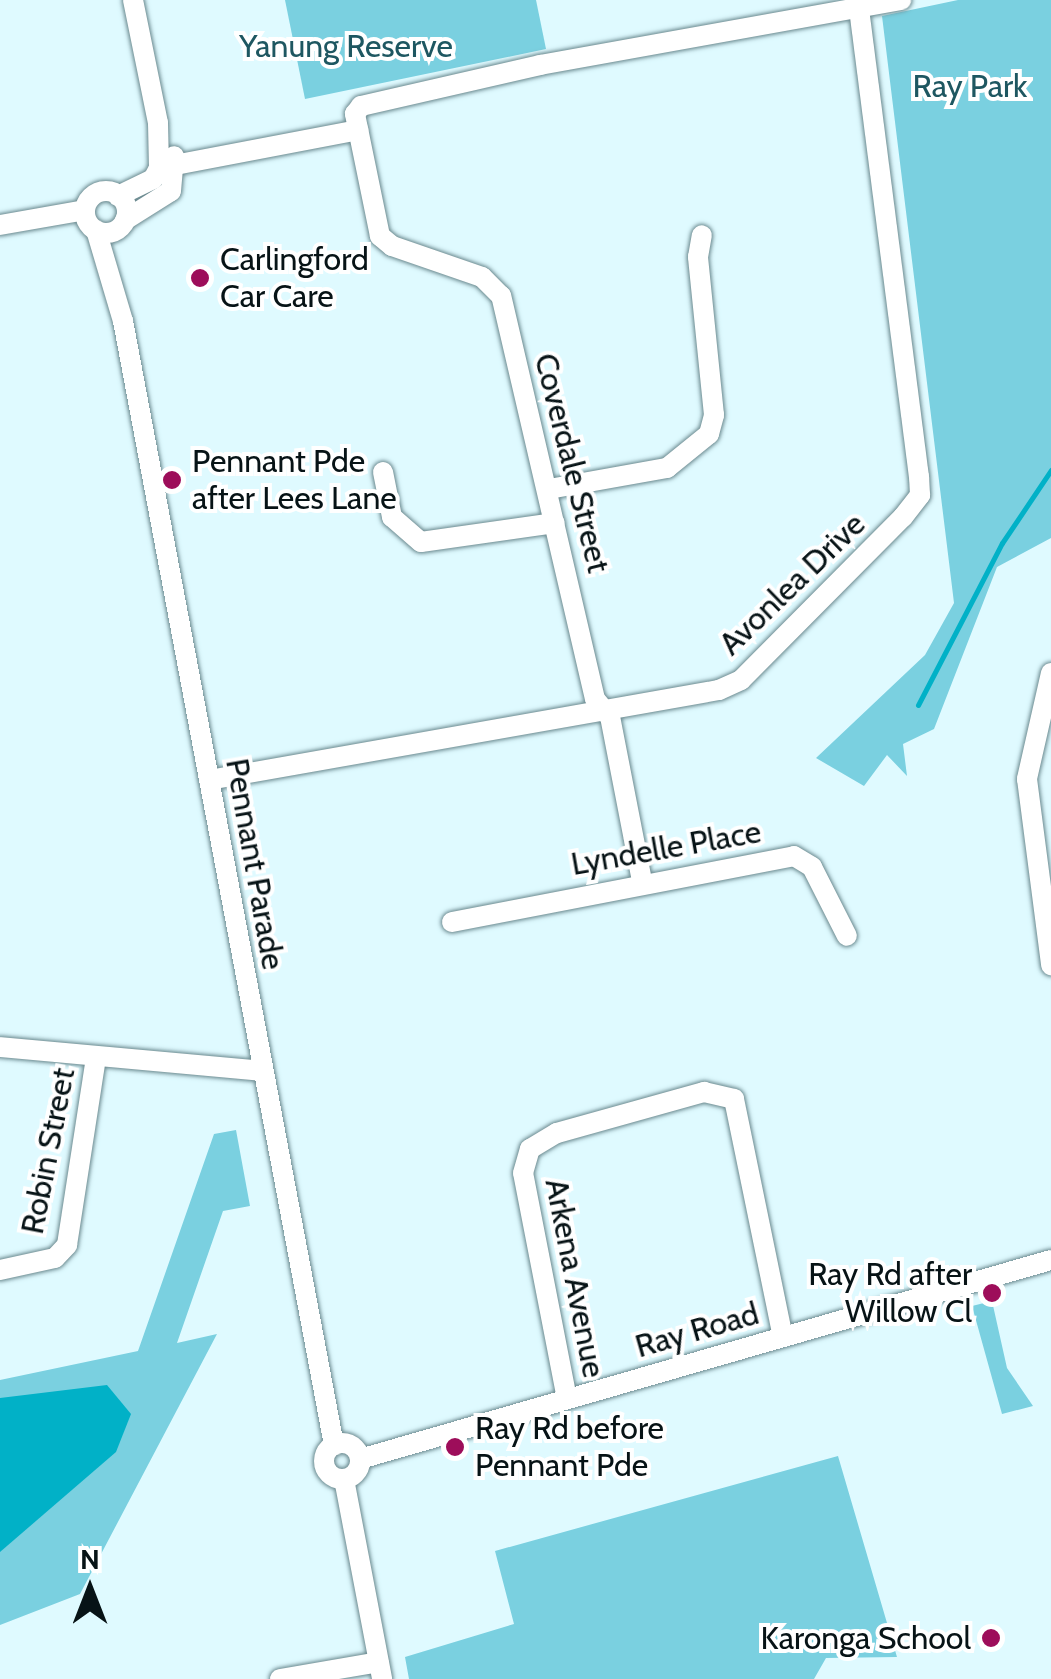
<!DOCTYPE html>
<style>
body{margin:0}
#map{position:relative;width:1051px;height:1679px;overflow:hidden;background:#dffaff;font-family:Cabin,sans-serif}
div>[style]{position:absolute}
.green>*{inset:0;background:#7ad0e0}
.water>*{inset:0;background:#01b1c7}
.stream>*{height:5px;margin:-2.5px;padding:0 2.5px;transform-origin:2.5px;border-radius:2.5px;background:#01b1c7}
.roads{filter:drop-shadow(0 0 2px #6a898f) drop-shadow(0 0 2px #6a898f)}
.minor>*{height:20px;margin:-10px;padding:0 10px;transform-origin:10px;border-radius:10px;background:#fff}
.minor>.ring{margin:-10px;padding:0;box-sizing:content-box;background:none;border:20px solid #fff;border-radius:50%}
.dots>*{width:28px;height:28px;translate:-50% -50%;box-sizing:border-box;border:5px solid #fff;border-radius:50%}
span{translate:-50% -50%;white-space:nowrap;text-align:center;line-height:1.15;-webkit-text-stroke:8px #fff;paint-order:stroke}
.park-label{font-size:32px;color:#1e5761}
.poi-label{font-size:32px;color:#071316}
.left{translate:0 -50%;text-align:left}
.right{translate:-100% -50%;text-align:right}
.street-label{font-size:32px;color:#071316}
.north{position:absolute;left:40px;top:1539px;width:100px;height:100px;-webkit-text-stroke:8px #fff;paint-order:stroke;rotate:0deg;font-size:28px;font-weight:700;line-height:40px;text-align:center;color:#071316}
.north::after{content:'';display:block;margin:auto;width:35px;height:45px;background:#071316;clip-path:polygon(50% 0,100% 100%,50% 72%,0 100%)}
</style>
<div id="map">
<div class="green">
<i style="clip-path:polygon(285px 0,536px 0,546px 49px,305px 99px)"></i>
<i style="clip-path:polygon(958px 0,1051px 0,1051px 538px,997px 567px,934px 729px,903px 744px,907px 776px,887px 755px,864px 786px,816px 758px,925px 655px,954px 603px,882px 16px)"></i>
<i style="clip-path:polygon(236px 1130px,250px 1206px,223px 1211px,177px 1343px,217px 1334px,80px 1594px,0 1625px,0 1380px,138px 1351px,214px 1134px)"></i>
<i style="clip-path:polygon(992px 1301px,1007px 1368px,1033px 1406px,1002px 1414px,972px 1306px)"></i>
<i style="clip-path:polygon(838px 1456px,897px 1657px,826px 1658px,814px 1679px,409px 1679px,405px 1657px,514px 1624px,495px 1551px)"></i>
</div>
<div class="water">
<i style="clip-path:polygon(107px 1385px,131px 1414px,116px 1452px,0 1552px,0 1398px)"></i>
</div>
<div class="stream">
<i style="left:918px;top:705px;width:182px;rotate:-62.6deg"></i>
<i style="left:1002px;top:543px;width:88px;rotate:-56.1deg"></i>
</div>
<div class="roads">
<div class="minor">
<i style="left:133px;top:0;width:126px;rotate:78.5deg"></i>
<i style="left:158px;top:123px;width:45px;rotate:88.7deg"></i>
<i class="ring" style="left:85px;top:191px;width:22px;height:22px"></i>
<i style="left:118px;top:196px;width:39px;rotate:-26deg"></i>
<i style="left:153px;top:179px;width:13px;rotate:-61deg"></i>
<i style="left:159px;top:168px;width:203px;rotate:-10.8deg"></i>
<i style="left:125px;top:220px;width:54px;rotate:-32.2deg"></i>
<i style="left:171px;top:191px;width:35px;rotate:-85deg"></i>
<i style="left:0;top:225px;width:86px;rotate:-10deg"></i>
<i style="left:96px;top:230px;width:95px;rotate:73.5deg"></i>
<i style="left:123px;top:321px;width:1144px;rotate:79.37deg"></i>
<i style="left:383px;top:472px;width:46px;rotate:78.7deg"></i>
<i style="left:392px;top:517px;width:38px;rotate:41deg"></i>
<i style="left:421px;top:542px;width:135px;rotate:-8.1deg"></i>
<i style="left:549px;top:489px;width:120px;rotate:-10.1deg"></i>
<i style="left:667px;top:468px;width:54px;rotate:-39deg"></i>
<i style="left:709px;top:434px;width:20px;rotate:-75deg"></i>
<i style="left:714px;top:415px;width:159px;rotate:-95.8deg"></i>
<i style="left:698px;top:257px;width:22px;rotate:-80deg"></i>
<i style="left:1051px;top:673px;width:109px;rotate:102.8deg"></i>
<i style="left:1027px;top:779px;width:188px;rotate:82.6deg"></i>
<i style="left:209px;top:780px;width:518px;rotate:-10.01deg"></i>
<i style="left:719px;top:690px;width:24px;rotate:-24deg"></i>
<i style="left:741px;top:680px;width:230px;rotate:-45.2deg"></i>
<i style="left:903px;top:517px;width:28px;rotate:-52deg"></i>
<i style="left:920px;top:495px;width:18px;rotate:-93deg"></i>
<i style="left:919px;top:477px;width:472px;rotate:-97.3deg"></i>
<i style="left:642px;top:881px;width:167px;rotate:-101deg"></i>
<i style="left:610px;top:717px;width:23px;rotate:-130deg"></i>
<i style="left:595px;top:699px;width:414px;rotate:-103.1deg"></i>
<i style="left:501px;top:296px;width:27px;rotate:-135deg"></i>
<i style="left:482px;top:277px;width:95px;rotate:-161deg"></i>
<i style="left:392px;top:246px;width:16px;rotate:-140deg"></i>
<i style="left:380px;top:236px;width:125px;rotate:-101.6deg"></i>
<i style="left:355px;top:114px;width:10px;rotate:-53deg"></i>
<i style="left:361px;top:106px;width:184px;rotate:-12.9deg"></i>
<i style="left:540px;top:65px;width:367px;rotate:-10.2deg"></i>
<i style="left:452px;top:922px;width:348px;rotate:-10.9deg"></i>
<i style="left:794px;top:856px;width:21px;rotate:31deg"></i>
<i style="left:812px;top:867px;width:77px;rotate:63.1deg"></i>
<i style="left:0;top:1047px;width:263px;rotate:5.2deg"></i>
<i style="left:0;top:1270px;width:56px;rotate:-12.3deg"></i>
<i style="left:55px;top:1258px;width:18px;rotate:-47deg"></i>
<i style="left:67px;top:1245px;width:189px;rotate:-81.2deg"></i>
<i style="left:567px;top:1399px;width:230px;rotate:-101deg"></i>
<i style="left:523px;top:1173px;width:25px;rotate:-74deg"></i>
<i style="left:530px;top:1149px;width:31px;rotate:-31deg"></i>
<i style="left:557px;top:1133px;width:153px;rotate:-15.6deg"></i>
<i style="left:704px;top:1092px;width:31px;rotate:13deg"></i>
<i style="left:734px;top:1099px;width:243px;rotate:78.4deg"></i>
<i class="ring" style="left:324px;top:1443px;width:16px;height:16px"></i>
<i style="left:360px;top:1459px;width:719px;rotate:-16.07deg"></i>
<i style="left:344px;top:1479px;width:204px;rotate:79.2deg"></i>
<i style="left:280px;top:1679px;width:100px;rotate:-9.7deg"></i>
</div>
</div>
<div class="dots">
<i style="left:200px;top:278px;background:#9d0d5a"></i>
<i style="left:172px;top:480px;background:#9d0d5a"></i>
<i style="left:992px;top:1293px;background:#9d0d5a"></i>
<i style="left:455px;top:1447px;background:#9d0d5a"></i>
<i style="left:991px;top:1638px;background:#9d0d5a"></i>
</div>
<div class="park-label">
<span style="left:346px;top:46px">Yanung Reserve</span>
<span style="left:970px;top:86px">Ray Park</span>
</div>
<div class="poi-label">
<span class="left" style="left:220px;top:278px">Carlingford<br>Car Care</span>
<span class="left" style="left:192px;top:480px">Pennant Pde<br>after Lees Lane</span>
<span class="right" style="left:972px;top:1293px">Ray Rd after<br>Willow Cl</span>
<span class="left" style="left:475px;top:1447px">Ray Rd before<br>Pennant Pde</span>
<span class="right" style="left:971px;top:1638px">Karonga School</span>
</div>
<div class="street-label">
<span style="left:572px;top:463px;rotate:76deg">Coverdale Street</span>
<span style="left:792px;top:584px;rotate:-44deg">Avonlea Drive</span>
<span style="left:666px;top:848px;rotate:-10deg">Lyndelle Place</span>
<span style="left:255px;top:864px;rotate:80deg">Pennant Parade</span>
<span style="left:48px;top:1151px;rotate:-79deg">Robin Street</span>
<span style="left:575px;top:1278px;rotate:79deg">Arkena Avenue</span>
<span style="left:697px;top:1330px;rotate:-16deg">Ray Road</span>
</div>
<div class="north">N</div>
</div>
